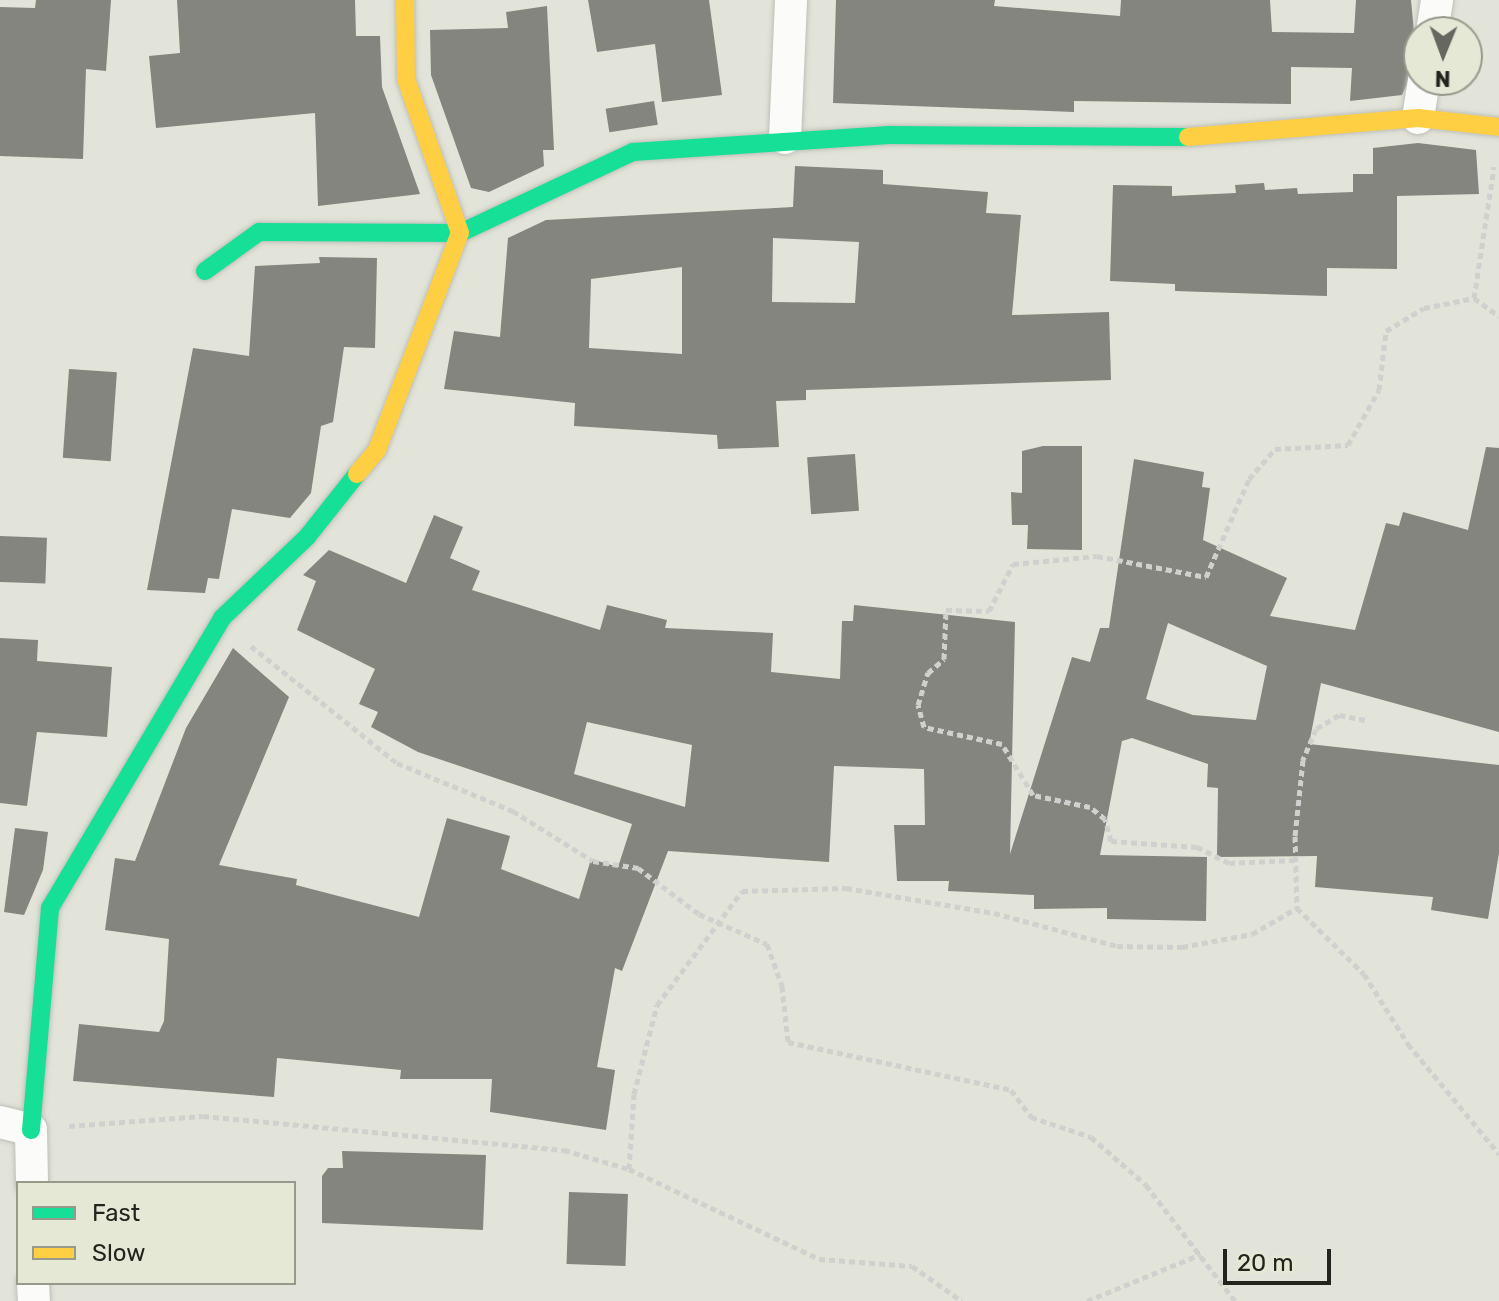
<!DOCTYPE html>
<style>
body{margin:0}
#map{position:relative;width:1499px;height:1301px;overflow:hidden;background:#e2e4d9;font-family:Rubik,sans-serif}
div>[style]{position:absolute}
.building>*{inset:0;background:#84857e;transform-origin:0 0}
.path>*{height:5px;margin-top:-2.5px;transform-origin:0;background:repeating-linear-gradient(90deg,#d0d0ce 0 6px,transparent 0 10px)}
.roads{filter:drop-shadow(0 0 2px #bebfb8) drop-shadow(0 0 2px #bebfb8)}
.street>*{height:32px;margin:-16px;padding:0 16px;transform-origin:16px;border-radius:16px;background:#fbfbf9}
.fast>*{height:18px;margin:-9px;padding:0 9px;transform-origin:9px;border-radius:9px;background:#16e098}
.slow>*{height:18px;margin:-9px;padding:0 9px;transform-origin:9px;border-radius:9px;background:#ffcf43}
span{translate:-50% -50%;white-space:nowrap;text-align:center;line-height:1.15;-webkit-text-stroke:8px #e5e8d5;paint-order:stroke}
.legend{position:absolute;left:16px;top:1181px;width:280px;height:104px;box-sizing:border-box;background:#e5e8d5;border:2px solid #979a8b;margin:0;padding:10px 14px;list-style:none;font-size:24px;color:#23241d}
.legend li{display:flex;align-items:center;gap:16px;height:40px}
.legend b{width:40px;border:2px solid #979a8b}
.north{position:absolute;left:1403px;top:16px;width:80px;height:80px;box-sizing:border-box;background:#e5e8d5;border:2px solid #979a8b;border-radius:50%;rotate:181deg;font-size:22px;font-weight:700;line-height:32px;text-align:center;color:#23241d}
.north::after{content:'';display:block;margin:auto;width:28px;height:36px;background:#66675f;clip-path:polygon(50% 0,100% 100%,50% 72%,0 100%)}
.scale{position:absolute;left:1223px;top:1249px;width:108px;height:36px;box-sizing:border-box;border:4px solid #23241d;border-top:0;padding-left:10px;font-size:24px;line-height:28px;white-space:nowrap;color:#23241d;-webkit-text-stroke:6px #e5e8d5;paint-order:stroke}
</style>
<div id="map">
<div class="building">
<i style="clip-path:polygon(36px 0,111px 0,106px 71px,86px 69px,83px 159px,0 156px,0 7px,35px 8px)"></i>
<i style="clip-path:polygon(177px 0,355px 0,356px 36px,380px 36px,382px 87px,420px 194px,318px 206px,315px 113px,156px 128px,149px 56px,180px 53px)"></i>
<i style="clip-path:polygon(588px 0,709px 0,722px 95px,662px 102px,655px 44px,597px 52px)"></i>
<i style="clip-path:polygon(836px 0,995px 0,994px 6px,1120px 16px,1121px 0,1270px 0,1272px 32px,1354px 33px,1356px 0,1411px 0,1417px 63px,1402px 95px,1350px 101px,1352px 68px,1291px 67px,1291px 104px,1074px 101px,1074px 112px,833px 103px)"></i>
<i style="clip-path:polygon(547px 6px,554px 150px,543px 150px,544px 166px,489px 192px,471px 188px,431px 75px,430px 30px,508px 28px,506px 12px)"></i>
<i style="left:654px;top:101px;width:24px;height:49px;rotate:81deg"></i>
<i style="clip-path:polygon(1418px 143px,1476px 150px,1479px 194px,1397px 196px,1397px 269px,1327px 268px,1327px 296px,1175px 291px,1175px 284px,1110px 281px,1113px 185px,1172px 186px,1172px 196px,1236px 193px,1235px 185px,1264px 183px,1265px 190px,1297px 188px,1298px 194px,1353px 192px,1353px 174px,1373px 174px,1373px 148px)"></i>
<i style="clip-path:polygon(evenodd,795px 166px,883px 170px,883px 184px,988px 192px,986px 213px,1021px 215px,1012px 315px,1109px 312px,1111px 380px,806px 390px,806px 400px,776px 401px,779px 447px,718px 449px,717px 435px,574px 426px,575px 403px,444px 389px,454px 331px,500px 337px,508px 238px,546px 220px,793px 207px,795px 166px,773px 238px,859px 242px,855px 303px,772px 302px,773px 238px,795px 166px,682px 267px,682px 354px,589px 348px,591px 279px,682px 267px)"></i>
<i style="clip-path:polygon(319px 257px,377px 258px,375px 348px,344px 347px,333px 422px,321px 426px,311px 493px,290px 518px,232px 509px,219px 579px,208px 578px,205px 593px,147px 590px,193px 348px,249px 356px,255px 266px,320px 263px)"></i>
<i style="left:69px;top:369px;width:48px;height:89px;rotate:4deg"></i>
<i style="clip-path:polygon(1043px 446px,1082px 446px,1082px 550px,1027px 549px,1028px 525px,1012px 525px,1011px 492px,1022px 493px,1022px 451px)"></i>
<i style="clip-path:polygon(evenodd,1486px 447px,1499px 448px,1499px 732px,1321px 683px,1309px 744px,1499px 765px,1499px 853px,1488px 919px,1431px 910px,1433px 897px,1315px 887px,1317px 856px,1217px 857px,1218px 788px,1207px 787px,1208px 764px,1132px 738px,1122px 741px,1100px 855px,1207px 857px,1206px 921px,1107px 919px,1107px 908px,1034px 909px,1034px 895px,948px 891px,949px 881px,897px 881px,894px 825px,925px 825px,924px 769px,834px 766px,829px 862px,668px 851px,622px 971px,615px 968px,597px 1067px,615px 1070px,606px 1130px,490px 1112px,492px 1079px,400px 1079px,401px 1070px,277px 1058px,274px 1097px,73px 1081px,79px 1024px,159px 1032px,164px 1021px,169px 939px,105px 930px,115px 858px,135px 861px,186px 728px,233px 648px,289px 697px,219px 865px,297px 879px,296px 885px,419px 917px,447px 818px,510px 836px,501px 869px,579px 899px,591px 859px,618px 867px,632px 824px,418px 752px,371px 727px,378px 712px,359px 704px,375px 669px,297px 630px,316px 581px,303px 575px,329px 550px,406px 583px,434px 515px,463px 527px,450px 558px,480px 571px,472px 590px,600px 630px,607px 605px,667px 620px,665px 628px,773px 633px,771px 672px,840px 679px,842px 621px,853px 621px,854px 605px,1015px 622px,1010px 854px,1072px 657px,1090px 662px,1100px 628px,1109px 628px,1134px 459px,1204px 472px,1202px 487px,1210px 488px,1203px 540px,1287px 578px,1270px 616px,1355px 630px,1386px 523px,1399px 526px,1403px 512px,1468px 530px,1486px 447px,1168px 623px,1267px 666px,1256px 720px,1193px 715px,1146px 699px,1168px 623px,1486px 447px,587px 722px,692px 745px,685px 807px,574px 774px,587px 722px)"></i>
<i style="left:855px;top:454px;width:57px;height:48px;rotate:86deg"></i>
<i style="left:0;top:536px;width:47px;height:46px;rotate:2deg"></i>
<i style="clip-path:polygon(0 638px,38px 640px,37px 661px,112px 667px,107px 737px,37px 732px,27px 806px,0 803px)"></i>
<i style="clip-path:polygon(15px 828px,48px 832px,43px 870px,24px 915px,4px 912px)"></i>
<i style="clip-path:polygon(342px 1151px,486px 1155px,483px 1230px,322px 1223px,322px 1176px,328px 1168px,343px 1168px)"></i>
<i style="left:569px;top:1192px;width:59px;height:72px;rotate:2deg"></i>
</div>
<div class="path">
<i style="left:1474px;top:298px;width:31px;rotate:36deg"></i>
<i style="left:251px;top:646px;width:187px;rotate:38.7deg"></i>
<i style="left:397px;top:763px;width:126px;rotate:22.5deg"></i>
<i style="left:513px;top:811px;width:94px;rotate:32deg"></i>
<i style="left:593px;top:861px;width:46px;rotate:8.8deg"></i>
<i style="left:638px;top:868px;width:76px;rotate:37deg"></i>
<i style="left:699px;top:914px;width:74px;rotate:23.8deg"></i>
<i style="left:767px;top:944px;width:45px;rotate:70.3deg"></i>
<i style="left:782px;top:986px;width:56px;rotate:83.9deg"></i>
<i style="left:788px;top:1042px;width:228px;rotate:12.1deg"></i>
<i style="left:1011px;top:1090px;width:34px;rotate:53deg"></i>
<i style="left:1031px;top:1117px;width:63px;rotate:18.4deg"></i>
<i style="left:1091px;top:1137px;width:73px;rotate:41.1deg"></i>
<i style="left:1146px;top:1185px;width:146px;rotate:52.5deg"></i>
<i style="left:1365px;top:720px;width:26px;rotate:-169deg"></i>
<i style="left:1339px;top:715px;width:27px;rotate:149deg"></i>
<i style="left:1316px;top:729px;width:34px;rotate:113deg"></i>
<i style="left:1303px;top:760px;width:76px;rotate:96deg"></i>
<i style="left:1295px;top:836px;width:72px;rotate:88.4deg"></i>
<i style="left:1297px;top:908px;width:94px;rotate:44.6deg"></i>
<i style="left:1364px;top:974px;width:83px;rotate:57.8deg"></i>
<i style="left:1408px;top:1044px;width:143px;rotate:50.4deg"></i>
<i style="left:1295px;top:860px;width:66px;rotate:177.4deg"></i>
<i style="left:1229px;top:863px;width:36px;rotate:-153deg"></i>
<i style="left:1197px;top:847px;width:86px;rotate:-176deg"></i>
<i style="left:1111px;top:841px;width:23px;rotate:-105deg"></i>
<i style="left:1105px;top:819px;width:19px;rotate:-141deg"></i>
<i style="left:1090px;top:807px;width:58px;rotate:-168.1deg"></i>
<i style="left:1033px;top:795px;width:60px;rotate:-121.3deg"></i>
<i style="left:1002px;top:744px;width:80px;rotate:-167.7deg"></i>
<i style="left:924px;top:727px;width:23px;rotate:-105deg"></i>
<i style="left:918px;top:705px;width:34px;rotate:-73deg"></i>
<i style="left:928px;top:673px;width:21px;rotate:-41deg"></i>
<i style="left:944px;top:659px;width:49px;rotate:-87.7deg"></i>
<i style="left:946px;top:610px;width:43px;rotate:1.3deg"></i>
<i style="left:989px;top:611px;width:53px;rotate:-62.9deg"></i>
<i style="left:1013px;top:564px;width:84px;rotate:-5.4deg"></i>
<i style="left:1097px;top:556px;width:111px;rotate:10.9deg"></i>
<i style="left:1206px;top:577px;width:107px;rotate:-66.3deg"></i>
<i style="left:1249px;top:479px;width:40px;rotate:-49deg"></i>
<i style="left:1275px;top:449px;width:73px;rotate:-3.1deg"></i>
<i style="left:1348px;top:445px;width:63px;rotate:-60.6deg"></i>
<i style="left:1379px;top:390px;width:59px;rotate:-83.2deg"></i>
<i style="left:1386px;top:331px;width:44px;rotate:-31.2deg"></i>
<i style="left:1424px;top:308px;width:51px;rotate:-11.3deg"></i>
<i style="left:1474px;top:298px;width:133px;rotate:-81.3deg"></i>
<i style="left:69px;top:1126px;width:134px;rotate:-4.3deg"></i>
<i style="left:203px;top:1116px;width:363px;rotate:5.4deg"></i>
<i style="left:564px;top:1150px;width:68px;rotate:16.3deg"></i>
<i style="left:629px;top:1169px;width:210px;rotate:25.3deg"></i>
<i style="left:819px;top:1259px;width:93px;rotate:4.3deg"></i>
<i style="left:912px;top:1266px;width:61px;rotate:35deg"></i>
<i style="left:629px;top:1169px;width:75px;rotate:-86.2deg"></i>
<i style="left:634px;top:1094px;width:92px;rotate:-75.5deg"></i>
<i style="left:657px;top:1005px;width:142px;rotate:-53.3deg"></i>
<i style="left:742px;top:891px;width:104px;rotate:-1.7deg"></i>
<i style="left:846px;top:888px;width:150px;rotate:9.6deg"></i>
<i style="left:994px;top:913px;width:127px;rotate:15deg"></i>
<i style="left:1117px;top:946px;width:65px;rotate:0.9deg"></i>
<i style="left:1182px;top:947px;width:71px;rotate:-10.5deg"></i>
<i style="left:1252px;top:934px;width:52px;rotate:-30deg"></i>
<i style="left:1087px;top:1301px;width:123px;rotate:-22.4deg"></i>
</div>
<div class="roads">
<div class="street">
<i style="left:1432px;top:32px;width:32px;rotate:-81deg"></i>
<i style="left:1418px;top:118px;width:38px;rotate:-81deg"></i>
<i style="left:785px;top:138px;width:138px;rotate:-87.5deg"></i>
<i style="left:0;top:1122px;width:32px;rotate:14deg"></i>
<i style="left:31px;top:1130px;width:53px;rotate:88.9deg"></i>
<i style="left:33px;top:1283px;width:18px;rotate:87deg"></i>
</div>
<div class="fast">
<i style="left:205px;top:271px;width:67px;rotate:-35.8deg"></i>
<i style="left:259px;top:232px;width:201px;rotate:0.3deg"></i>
<i style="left:460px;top:233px;width:191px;rotate:-25.1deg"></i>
<i style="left:633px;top:152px;width:257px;rotate:-3.8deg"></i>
<i style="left:889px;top:135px;width:299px;rotate:0.4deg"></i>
<i style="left:31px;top:1130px;width:223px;rotate:-85.1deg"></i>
<i style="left:50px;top:908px;width:337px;rotate:-59.3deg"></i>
<i style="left:222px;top:618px;width:117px;rotate:-43.6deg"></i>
<i style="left:307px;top:537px;width:80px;rotate:-51.6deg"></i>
</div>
<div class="slow">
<i style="left:1188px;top:137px;width:231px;rotate:-4.7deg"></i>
<i style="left:1418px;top:118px;width:81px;rotate:6.3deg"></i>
<i style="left:357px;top:474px;width:31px;rotate:-50deg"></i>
<i style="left:377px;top:450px;width:232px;rotate:-69.1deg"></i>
<i style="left:460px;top:233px;width:163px;rotate:-109.3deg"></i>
<i style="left:406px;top:79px;width:79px;rotate:-90.7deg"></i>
</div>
</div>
<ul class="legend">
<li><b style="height:10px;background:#16e098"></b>Fast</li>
<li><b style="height:10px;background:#ffcf43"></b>Slow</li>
</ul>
<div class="north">N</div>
<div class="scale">20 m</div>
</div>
